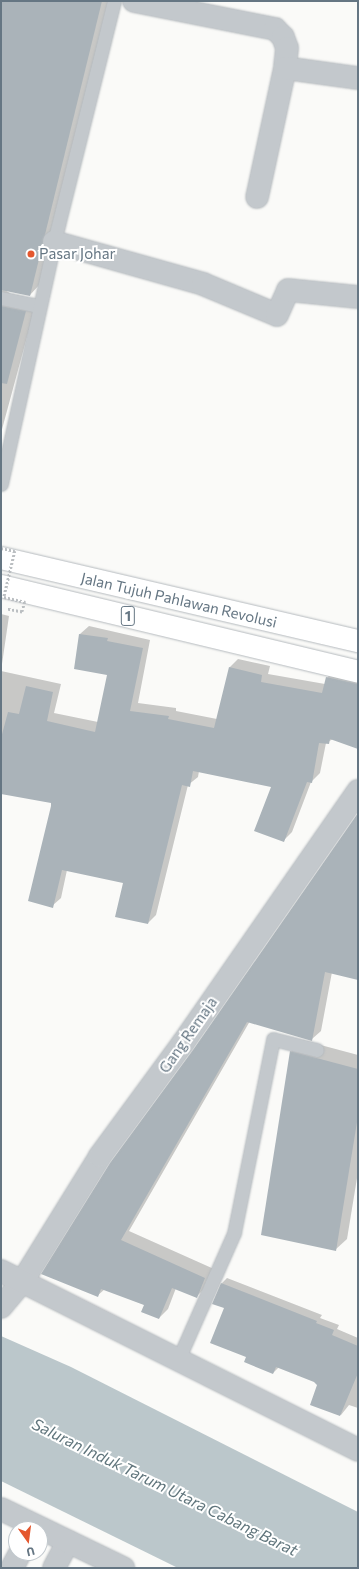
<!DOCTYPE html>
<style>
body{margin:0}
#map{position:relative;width:359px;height:1569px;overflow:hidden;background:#fafaf8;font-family:Commissioner,sans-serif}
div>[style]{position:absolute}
.water>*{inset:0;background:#bbc7cb}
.shadow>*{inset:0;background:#0003}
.building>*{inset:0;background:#aab3b9}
.roads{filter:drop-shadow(0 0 1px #b5babe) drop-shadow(0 0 1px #b5babe)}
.service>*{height:13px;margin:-6.5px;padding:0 6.5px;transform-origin:6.5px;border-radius:6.5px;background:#c3c8cc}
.minor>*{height:22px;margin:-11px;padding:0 11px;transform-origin:11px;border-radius:11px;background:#c3c8cc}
.tertiary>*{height:22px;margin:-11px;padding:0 11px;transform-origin:11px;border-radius:11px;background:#c3c8cc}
.primary>*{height:22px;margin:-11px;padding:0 11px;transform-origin:11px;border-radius:11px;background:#fff}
.path-bridge>*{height:2.5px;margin-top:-1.25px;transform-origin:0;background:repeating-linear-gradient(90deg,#bbbfc2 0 2px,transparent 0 4px)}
.dots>*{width:11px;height:11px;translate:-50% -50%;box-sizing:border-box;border:2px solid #fff;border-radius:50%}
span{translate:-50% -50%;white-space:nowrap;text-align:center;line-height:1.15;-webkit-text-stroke:4px #fff;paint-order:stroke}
.shield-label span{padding:1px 3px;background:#fff;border:1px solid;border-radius:3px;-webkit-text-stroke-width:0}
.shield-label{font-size:14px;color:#657683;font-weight:700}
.poi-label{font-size:15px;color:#657683}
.left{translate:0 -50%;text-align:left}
.street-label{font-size:15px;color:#657683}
.water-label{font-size:16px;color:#60757c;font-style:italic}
.frame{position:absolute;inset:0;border:2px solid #657683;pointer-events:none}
.north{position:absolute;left:8px;top:1521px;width:40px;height:40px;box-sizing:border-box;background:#fff;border:1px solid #c1c8cd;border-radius:50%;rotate:166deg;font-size:11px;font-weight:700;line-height:16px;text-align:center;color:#657683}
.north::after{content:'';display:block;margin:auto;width:14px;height:18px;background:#e4572e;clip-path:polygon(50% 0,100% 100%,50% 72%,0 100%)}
</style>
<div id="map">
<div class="water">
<i style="clip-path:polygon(1px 1336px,71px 1367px,358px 1512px,358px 1568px,178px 1568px,1px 1481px)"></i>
</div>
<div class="shadow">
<i style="clip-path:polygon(1px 1px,110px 1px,41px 283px,30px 295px,5px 290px,11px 294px,37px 300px,1px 433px)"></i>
<i style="clip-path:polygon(1px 614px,9px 616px,1px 671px,61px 684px,54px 713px,98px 722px,108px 674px,75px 668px,80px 634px,89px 626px,150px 640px,138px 703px,176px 708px,176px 711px,217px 719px,230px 667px,238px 659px,270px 666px,268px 674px,325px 684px,327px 678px,335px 669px,358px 675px,358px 742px,333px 739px,326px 743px,320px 773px,311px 782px,292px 832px,283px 841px,272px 786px,199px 771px,198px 777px,188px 785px,156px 915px,148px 923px,125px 882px,67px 870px,61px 898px,52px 906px,52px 802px,1px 793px)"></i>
<i style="clip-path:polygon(358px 815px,358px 979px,332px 972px,321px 1031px,312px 1039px,250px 1021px,129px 1231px,214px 1269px,205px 1288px,196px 1297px,176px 1288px,168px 1309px,159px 1318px,145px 1305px,105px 1289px,97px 1296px,194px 1051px)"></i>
<i style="clip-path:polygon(302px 1040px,358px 1055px,358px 1172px,347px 1239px,335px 1250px,291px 1052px)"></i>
<i style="clip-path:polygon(227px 1278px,322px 1315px,320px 1318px,339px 1325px,337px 1329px,358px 1338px,358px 1408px,349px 1405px,341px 1415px,311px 1404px,319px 1384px,315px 1381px,279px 1367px,273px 1373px,247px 1357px,225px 1308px,222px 1283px)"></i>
</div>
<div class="building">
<i style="clip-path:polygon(1px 1px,102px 1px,30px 296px,1px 290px)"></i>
<i style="clip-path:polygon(1px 306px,26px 311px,7px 384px,1px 383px)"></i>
<i style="clip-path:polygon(79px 634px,108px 638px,107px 641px,143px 648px,130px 711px,169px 716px,168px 719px,214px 728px,229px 667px,262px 675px,261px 682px,322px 693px,326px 677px,358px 684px,358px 749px,330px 739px,329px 744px,319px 743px,312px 783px,307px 782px,284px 842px,254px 831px,271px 787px,193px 771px,190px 787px,182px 785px,148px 924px,115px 917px,123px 883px,62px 870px,53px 908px,28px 901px,51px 806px,51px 803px,1px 794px,1px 738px,8px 712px,19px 714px,26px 686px,53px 692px,47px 721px,95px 732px,107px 675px,74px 669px)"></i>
<i style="clip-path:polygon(358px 813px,358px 980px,325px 972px,312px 1041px,247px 1022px,121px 1240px,205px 1278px,197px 1298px,172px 1288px,159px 1319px,141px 1312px,144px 1305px,101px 1289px,98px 1297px,41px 1274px,110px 1163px,193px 1050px)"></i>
<i style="clip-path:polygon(290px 1051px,358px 1069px,358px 1116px,336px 1251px,261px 1235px)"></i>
<i style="clip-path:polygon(221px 1283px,317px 1321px,316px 1323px,334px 1330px,332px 1335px,358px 1346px,358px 1373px,340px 1416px,310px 1405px,317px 1385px,314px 1382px,276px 1367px,273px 1374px,244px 1362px,246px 1357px,210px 1343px,224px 1308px,212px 1304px)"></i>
</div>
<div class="roads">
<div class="service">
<i style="left:1px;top:298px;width:39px;rotate:12deg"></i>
<i style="left:1px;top:484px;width:248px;rotate:-77.6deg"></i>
<i style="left:54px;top:242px;width:248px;rotate:-76deg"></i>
<i style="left:178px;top:1360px;width:139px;rotate:-66.2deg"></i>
<i style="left:234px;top:1233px;width:198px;rotate:-78.6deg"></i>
<i style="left:273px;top:1039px;width:45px;rotate:14deg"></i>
</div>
<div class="minor">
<i style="left:134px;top:1px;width:144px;rotate:11.2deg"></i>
<i style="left:275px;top:29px;width:11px;rotate:45deg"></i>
<i style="left:283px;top:37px;width:12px;rotate:70deg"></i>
<i style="left:287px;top:48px;width:20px;rotate:96deg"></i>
<i style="left:285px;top:68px;width:132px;rotate:102.2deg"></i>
<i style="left:285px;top:68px;width:74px;rotate:7.8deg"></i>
<i style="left:54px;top:242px;width:155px;rotate:15.7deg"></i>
<i style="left:203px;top:284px;width:80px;rotate:22.7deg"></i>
<i style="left:277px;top:315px;width:27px;rotate:-66deg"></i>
<i style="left:288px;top:290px;width:70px;rotate:5.7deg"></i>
<i style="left:1px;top:1307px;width:33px;rotate:-50deg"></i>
<i style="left:22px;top:1282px;width:148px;rotate:-58.2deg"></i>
<i style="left:100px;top:1156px;width:140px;rotate:-53.7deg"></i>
<i style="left:183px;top:1043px;width:307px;rotate:-55.2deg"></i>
<i style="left:12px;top:1568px;width:17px;rotate:-62deg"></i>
<i style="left:54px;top:1568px;width:30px;rotate:-62deg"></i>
</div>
<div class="tertiary">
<i style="left:1px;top:1271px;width:399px;rotate:26.6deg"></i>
<i style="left:1px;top:1509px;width:136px;rotate:25.8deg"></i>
</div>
<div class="primary">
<i style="left:1px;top:558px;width:367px;rotate:13.1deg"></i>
<i style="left:1px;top:586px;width:367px;rotate:13.5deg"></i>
</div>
</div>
<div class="path-bridge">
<i style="left:1px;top:548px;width:14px;rotate:12deg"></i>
<i style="left:15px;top:551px;width:47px;rotate:103.4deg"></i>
<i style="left:4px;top:597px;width:22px;rotate:13deg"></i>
<i style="left:25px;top:602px;width:10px;rotate:107deg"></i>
<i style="left:22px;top:612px;width:15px;rotate:-169deg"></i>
</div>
<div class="dots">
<i style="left:31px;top:254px;background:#e4572e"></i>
</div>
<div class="shield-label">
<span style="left:128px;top:616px">1</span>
</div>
<div class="poi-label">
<span class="left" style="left:39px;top:254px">Pasar Johar</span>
</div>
<div class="street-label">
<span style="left:179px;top:600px;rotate:13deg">Jalan Tujuh Pahlawan Revolusi</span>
<span style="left:188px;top:1035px;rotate:-55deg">Gang Remaja</span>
</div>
<div class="water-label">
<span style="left:165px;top:1487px;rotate:26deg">Saluran Induk Tarum Utara Cabang Barat</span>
</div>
<div class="frame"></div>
<div class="north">U</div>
</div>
